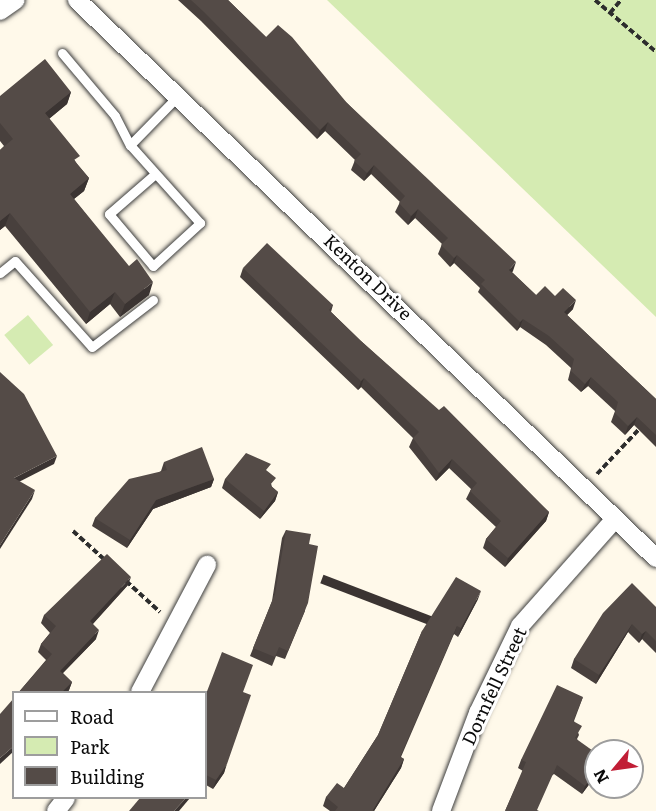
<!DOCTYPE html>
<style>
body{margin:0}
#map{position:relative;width:656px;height:811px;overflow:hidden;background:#fff9ea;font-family:Literata,serif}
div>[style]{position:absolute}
.green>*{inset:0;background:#d5ebb2;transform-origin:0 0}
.path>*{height:4px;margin-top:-2px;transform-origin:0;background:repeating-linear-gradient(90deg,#2d2d2d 0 6px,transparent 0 9px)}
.roads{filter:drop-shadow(0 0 2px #3e3e3e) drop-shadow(0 0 2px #3e3e3e)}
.service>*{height:9px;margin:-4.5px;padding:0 4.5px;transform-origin:4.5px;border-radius:4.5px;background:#fff}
.minor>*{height:18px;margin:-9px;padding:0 9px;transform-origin:9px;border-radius:9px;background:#fff}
.wall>*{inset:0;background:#48403d}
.shaded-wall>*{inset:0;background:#3b3432;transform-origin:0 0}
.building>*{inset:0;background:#544b47}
span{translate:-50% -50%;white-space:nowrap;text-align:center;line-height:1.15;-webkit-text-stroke:6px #fff;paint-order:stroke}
.street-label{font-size:18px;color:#0b0b0b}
.legend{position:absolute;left:12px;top:691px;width:195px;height:108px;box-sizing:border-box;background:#fff;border:2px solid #9d9d9d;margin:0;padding:8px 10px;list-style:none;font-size:18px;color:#0b0b0b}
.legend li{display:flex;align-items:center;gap:12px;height:30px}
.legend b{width:30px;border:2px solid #9d9d9d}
.north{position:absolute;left:584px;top:739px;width:60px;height:60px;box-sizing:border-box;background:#fff;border:2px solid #9d9d9d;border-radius:50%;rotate:241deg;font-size:16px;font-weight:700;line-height:24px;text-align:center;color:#0b0b0b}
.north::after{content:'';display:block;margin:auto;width:21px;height:27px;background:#c11e36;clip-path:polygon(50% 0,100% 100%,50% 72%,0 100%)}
</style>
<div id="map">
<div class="green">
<i style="clip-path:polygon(327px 0,656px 0,656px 317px)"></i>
<i style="left:28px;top:315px;width:39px;height:31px;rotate:50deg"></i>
</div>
<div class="path">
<i style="left:595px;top:0;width:80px;rotate:40.4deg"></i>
<i style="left:610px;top:13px;width:17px;rotate:-50deg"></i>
<i style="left:597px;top:474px;width:64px;rotate:-46.9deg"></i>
<i style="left:73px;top:531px;width:45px;rotate:42.3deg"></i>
<i style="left:126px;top:581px;width:46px;rotate:42.4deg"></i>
</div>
<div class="roads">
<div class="service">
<i style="left:62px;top:53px;width:82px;rotate:49.9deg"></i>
<i style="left:115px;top:116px;width:33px;rotate:63deg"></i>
<i style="left:155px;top:174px;width:61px;rotate:139deg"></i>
<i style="left:109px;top:214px;width:68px;rotate:49.8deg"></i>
<i style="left:153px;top:266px;width:64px;rotate:-42.5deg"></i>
<i style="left:200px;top:223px;width:105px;rotate:-131.9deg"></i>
<i style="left:130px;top:145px;width:69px;rotate:-45.6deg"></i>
<i style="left:0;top:273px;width:19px;rotate:-39deg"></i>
<i style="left:15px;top:261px;width:115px;rotate:48.2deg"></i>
<i style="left:92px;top:347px;width:77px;rotate:-37.6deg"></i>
</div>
<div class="minor">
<i style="left:77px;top:0;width:804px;rotate:43.94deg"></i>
<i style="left:0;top:11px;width:19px;rotate:-35deg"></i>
<i style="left:140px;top:692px;width:144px;rotate:-62.2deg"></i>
<i style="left:56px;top:811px;width:16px;rotate:-52deg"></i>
<i style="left:441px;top:811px;width:105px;rotate:-69.3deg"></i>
<i style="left:478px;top:713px;width:97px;rotate:-64.2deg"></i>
<i style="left:520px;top:626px;width:143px;rotate:-48.4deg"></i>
</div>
</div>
<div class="wall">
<i style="clip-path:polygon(178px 0,228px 0,266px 37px,347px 103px,513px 271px,512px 272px,536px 295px,555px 296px,573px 309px,567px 315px,656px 399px,656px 447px,634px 425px,625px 435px,611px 422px,615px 411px,588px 386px,581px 392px,568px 380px,571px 368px,546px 345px,520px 327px,517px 331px,478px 292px,480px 288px,454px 263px,450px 267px,438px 254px,442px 244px,415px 218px,408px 225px,395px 212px,400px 202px,371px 174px,364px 181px,351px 170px,355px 160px,325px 131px,317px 139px,201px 21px)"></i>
<i style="clip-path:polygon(71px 92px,67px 104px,49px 119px,77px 164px,89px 178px,84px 191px,74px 199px,149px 295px,120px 317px,110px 304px,86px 324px,5px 226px,0 230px,0 150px,4px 146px,0 141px,0 96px)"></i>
<i style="clip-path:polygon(243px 268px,333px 305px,331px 312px,361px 341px,549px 512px,546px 521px,505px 567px,483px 548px,486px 539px,496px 527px,466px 499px,471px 489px,449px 468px,436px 481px,409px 447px,413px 438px,361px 387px,358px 390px,240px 277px)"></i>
<i style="clip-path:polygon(164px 462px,214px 479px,211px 487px,153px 509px,127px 548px,92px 526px,95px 518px,161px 471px)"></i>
<i style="clip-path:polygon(268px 472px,272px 487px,278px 492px,275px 501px,260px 519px,222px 488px,225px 479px)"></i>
<i style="clip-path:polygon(286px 530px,309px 544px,305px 611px,285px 659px,276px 656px,272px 666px,250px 656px,272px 601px,282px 538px)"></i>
<i style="clip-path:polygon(128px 585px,93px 624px,96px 639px,63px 673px,72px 682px,69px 690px,67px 693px,18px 693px,46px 660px,38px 652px,41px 644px,50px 633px,41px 623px,44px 615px)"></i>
<i style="clip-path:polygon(478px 599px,458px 637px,454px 634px,401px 757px,404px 759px,401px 768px,374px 811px,330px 811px,323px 806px,326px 797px,344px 788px,378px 735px,422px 631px)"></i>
<i style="clip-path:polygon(656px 607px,656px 653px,642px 639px,639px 643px,628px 632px,596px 684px,571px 668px,574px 659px)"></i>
<i style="clip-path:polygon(243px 692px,224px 773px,213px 789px,206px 785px,206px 694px)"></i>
<i style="clip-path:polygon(583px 697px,574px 721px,579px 735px,577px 739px,596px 775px,582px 794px,554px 774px,505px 811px,523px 771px,518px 768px,521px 760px)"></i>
</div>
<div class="shaded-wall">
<i style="clip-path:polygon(71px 92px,67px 104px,40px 126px,45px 113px)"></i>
<i style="clip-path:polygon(328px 122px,325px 131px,317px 139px,320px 130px)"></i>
<i style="clip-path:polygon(374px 165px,371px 174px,364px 181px,367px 173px)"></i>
<i style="clip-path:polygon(89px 178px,84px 191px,65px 206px,70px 194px)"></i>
<i style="clip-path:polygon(418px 209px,415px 218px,408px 225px,411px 216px)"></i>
<i style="clip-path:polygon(10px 213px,5px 226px,0 230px,0 221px)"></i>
<i style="clip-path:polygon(457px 255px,454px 263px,450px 267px,454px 258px)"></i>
<i style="clip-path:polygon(516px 262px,513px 271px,506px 278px,509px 270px)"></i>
<i style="clip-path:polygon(153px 282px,149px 295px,120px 317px,125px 304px)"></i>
<i style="clip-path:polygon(115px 292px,110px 304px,86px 324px,90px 312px)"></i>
<i style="clip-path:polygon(576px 300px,573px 309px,561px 321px,564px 312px)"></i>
<i style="clip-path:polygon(523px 319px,520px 327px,517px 331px,520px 322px)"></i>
<i style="clip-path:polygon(591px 377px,588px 386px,581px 392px,585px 384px)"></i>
<i style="clip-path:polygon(364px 378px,361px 387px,358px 390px,361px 381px)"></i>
<i style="clip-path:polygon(637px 417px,634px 425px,625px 435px,628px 426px)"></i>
<i style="clip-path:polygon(57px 456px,54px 464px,11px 486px,14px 478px)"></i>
<i style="clip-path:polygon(452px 459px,449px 468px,436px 481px,439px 473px)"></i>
<i style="clip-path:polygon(214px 479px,211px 487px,153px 509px,127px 548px,130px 540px,156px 500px)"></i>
<i style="clip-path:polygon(35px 490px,32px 499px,0 549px,0 545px)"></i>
<i style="clip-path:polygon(278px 492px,275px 501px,260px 519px,264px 511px)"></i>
<i style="clip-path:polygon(549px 512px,546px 521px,505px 567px,508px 558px)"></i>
<i style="clip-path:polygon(131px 577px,128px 585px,87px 630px,90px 621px)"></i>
<i style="clip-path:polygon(481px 591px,478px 599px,458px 637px,461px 628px)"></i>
<i style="clip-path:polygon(632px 624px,628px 632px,596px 684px,599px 675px)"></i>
<i style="left:457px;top:626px;width:9px;height:143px;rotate:111deg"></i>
<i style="clip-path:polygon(99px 630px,96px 639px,57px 679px,60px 671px)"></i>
<i style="clip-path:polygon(646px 631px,642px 639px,639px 643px,642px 634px)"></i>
<i style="clip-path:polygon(72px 682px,69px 690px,67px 693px,61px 693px)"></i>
<i style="clip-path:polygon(14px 746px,14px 751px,0 764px,0 758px)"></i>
<i style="clip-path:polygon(404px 759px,401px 768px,374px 811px,372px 811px)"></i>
<i style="clip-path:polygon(227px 764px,224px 773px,213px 789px,216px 780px)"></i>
<i style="clip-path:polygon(596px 771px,596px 775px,582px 794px,585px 786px)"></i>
<i style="clip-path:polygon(186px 798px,190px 798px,179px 811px,174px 811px)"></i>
</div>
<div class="building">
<i style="clip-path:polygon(191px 0,228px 0,266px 37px,278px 25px,292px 37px,347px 103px,516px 262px,509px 270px,536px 295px,545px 286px,555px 296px,563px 288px,576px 300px,564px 312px,656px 399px,656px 435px,637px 417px,628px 426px,615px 413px,618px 402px,591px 377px,585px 384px,571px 371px,574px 359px,549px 336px,523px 319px,520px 322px,481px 284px,485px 280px,457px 255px,454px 258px,441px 245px,448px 238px,418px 209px,411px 216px,399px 203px,405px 196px,374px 165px,367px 173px,354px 161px,361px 154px,328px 122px,320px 130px,204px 12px)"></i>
<i style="clip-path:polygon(45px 59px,71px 92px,45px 113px,80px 156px,74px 160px,89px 178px,70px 194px,129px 266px,137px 259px,153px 282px,125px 304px,115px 292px,90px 312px,10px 213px,0 221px,0 150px,13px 139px,0 123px,0 96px)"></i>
<i style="clip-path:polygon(267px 243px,333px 305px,329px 310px,361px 341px,439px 410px,444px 406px,549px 512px,508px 558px,486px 539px,501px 521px,470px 491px,477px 483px,452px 459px,439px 473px,413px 438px,419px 432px,364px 378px,361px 381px,243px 268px)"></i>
<i style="clip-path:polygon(0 372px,24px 394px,57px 456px,14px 478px,35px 490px,0 545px)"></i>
<i style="clip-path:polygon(202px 447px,214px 479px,156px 500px,130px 540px,95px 518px,129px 479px,167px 470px,164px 462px)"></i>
<i style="clip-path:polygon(246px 453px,271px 464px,266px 470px,276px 478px,270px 485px,278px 492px,264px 511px,225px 479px)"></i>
<i style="clip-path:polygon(286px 530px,311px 534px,309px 544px,318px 546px,308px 603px,288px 651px,279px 647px,275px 657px,253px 648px,275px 594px)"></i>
<i style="clip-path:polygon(107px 554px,131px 577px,90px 621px,99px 630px,60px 671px,72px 682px,61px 693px,18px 693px,52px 654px,41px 644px,56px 626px,44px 615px)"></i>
<i style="clip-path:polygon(456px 577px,481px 591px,461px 628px,457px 626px,400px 757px,404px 759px,373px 810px,374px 811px,335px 811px,338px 807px,326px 797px,337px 783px,344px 788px,378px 735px,422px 631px)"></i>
<i style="clip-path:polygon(632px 583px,656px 607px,656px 641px,646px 631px,642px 634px,632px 624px,599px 675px,574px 659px,603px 613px)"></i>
<i style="clip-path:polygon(222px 652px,253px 665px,243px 692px,251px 695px,227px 764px,216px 780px,206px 775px,206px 694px)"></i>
<i style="clip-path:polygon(557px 685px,583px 697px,573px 721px,582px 726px,575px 738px,596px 753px,596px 771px,585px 786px,557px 765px,537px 810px,539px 811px,505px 811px,526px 762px,521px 760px)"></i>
<i style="clip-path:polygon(14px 698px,14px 746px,0 758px,0 714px)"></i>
<i style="clip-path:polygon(140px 798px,186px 798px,174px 811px,129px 811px)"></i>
</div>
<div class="street-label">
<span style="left:368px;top:277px;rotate:44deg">Kenton Drive</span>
<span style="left:494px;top:686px;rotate:-65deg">Dornfell Street</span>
</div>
<ul class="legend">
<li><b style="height:8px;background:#fff"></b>Road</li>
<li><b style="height:16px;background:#d5ebb2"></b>Park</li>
<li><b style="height:16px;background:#544b47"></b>Building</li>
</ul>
<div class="north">N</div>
</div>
